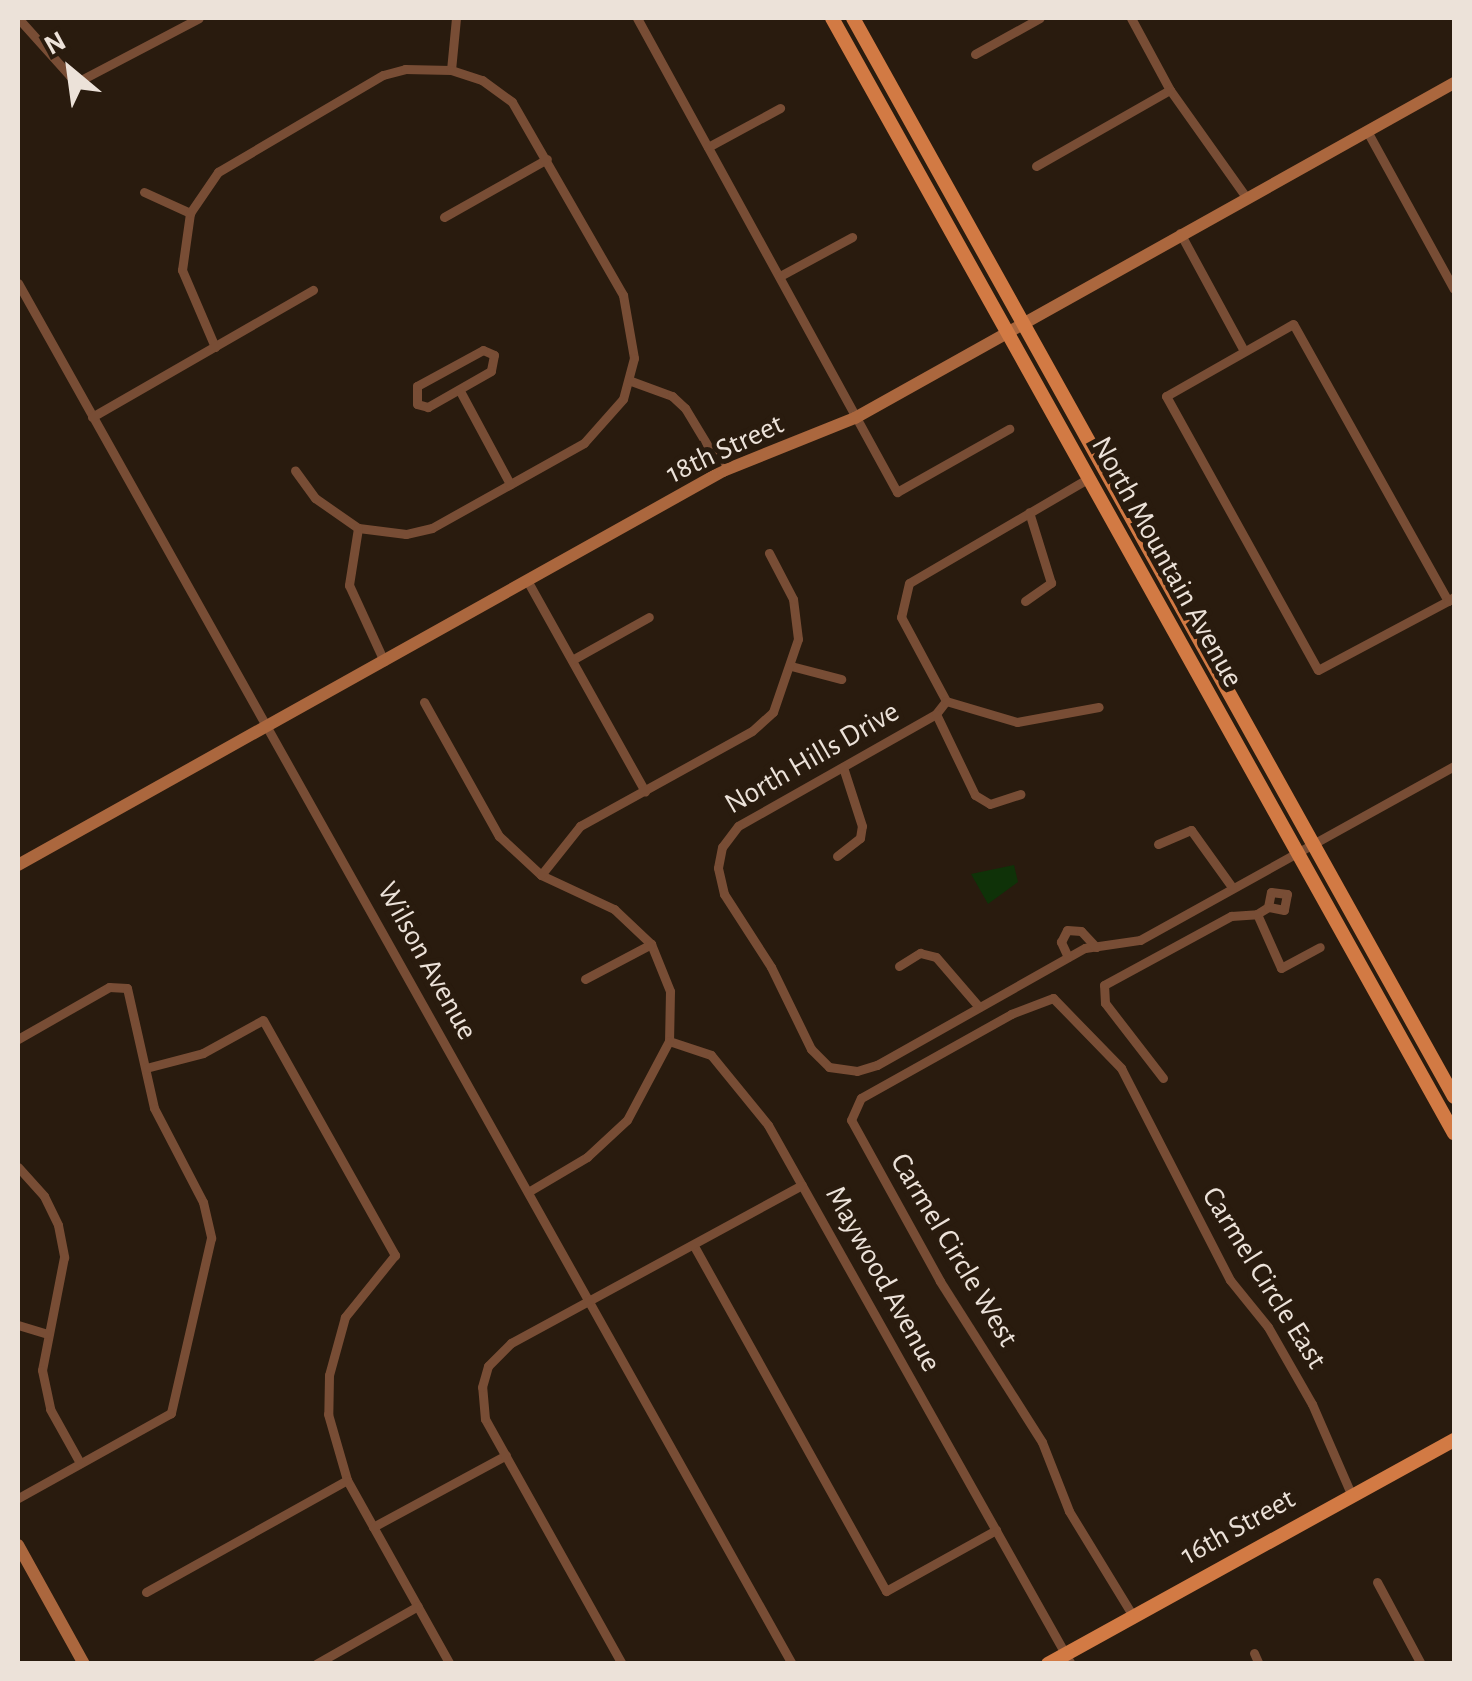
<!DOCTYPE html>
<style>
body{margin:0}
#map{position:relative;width:1472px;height:1681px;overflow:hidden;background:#291b0e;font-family:"Alegreya Sans",sans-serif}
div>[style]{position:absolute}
.green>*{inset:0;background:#0f3208}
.street>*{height:9px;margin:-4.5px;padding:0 4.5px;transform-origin:4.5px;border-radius:4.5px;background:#784d35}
.secondary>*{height:12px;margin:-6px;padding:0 6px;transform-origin:6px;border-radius:6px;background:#ab673e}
.primary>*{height:14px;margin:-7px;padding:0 7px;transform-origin:7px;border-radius:7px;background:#d27a44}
span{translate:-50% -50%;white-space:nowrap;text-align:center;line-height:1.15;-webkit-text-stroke:10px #291b0e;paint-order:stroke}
.street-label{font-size:30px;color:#ece2d9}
.frame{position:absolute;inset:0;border:20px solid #ece2d9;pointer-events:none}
.north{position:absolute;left:20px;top:20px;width:100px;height:100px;-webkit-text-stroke:8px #291b0e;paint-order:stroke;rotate:331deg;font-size:28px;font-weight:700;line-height:40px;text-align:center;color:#ece2d9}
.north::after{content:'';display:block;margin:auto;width:35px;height:45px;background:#ece2d9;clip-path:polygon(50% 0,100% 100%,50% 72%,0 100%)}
</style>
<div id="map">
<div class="green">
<i style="clip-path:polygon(1014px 865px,1018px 882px,988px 904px,971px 874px)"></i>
</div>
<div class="street">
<i style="left:18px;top:18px;width:78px;rotate:48.1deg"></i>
<i style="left:70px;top:76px;width:12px;rotate:20deg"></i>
<i style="left:81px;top:80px;width:133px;rotate:-27.7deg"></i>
<i style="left:637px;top:18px;width:541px;rotate:61.25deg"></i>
<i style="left:897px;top:492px;width:129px;rotate:-29.4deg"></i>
<i style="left:1131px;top:18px;width:82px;rotate:61.6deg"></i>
<i style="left:1170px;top:90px;width:131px;rotate:54.6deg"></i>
<i style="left:975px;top:54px;width:74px;rotate:-29deg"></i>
<i style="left:451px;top:70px;width:52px;rotate:-84.5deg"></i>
<i style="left:1367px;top:131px;width:180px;rotate:61.2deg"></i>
<i style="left:708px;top:147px;width:82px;rotate:-28.4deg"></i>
<i style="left:1036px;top:166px;width:154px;rotate:-29.6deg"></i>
<i style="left:144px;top:192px;width:51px;rotate:24.5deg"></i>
<i style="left:444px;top:217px;width:118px;rotate:-29.4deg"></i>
<i style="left:1180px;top:233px;width:134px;rotate:61.5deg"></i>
<i style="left:780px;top:276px;width:82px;rotate:-28.4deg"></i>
<i style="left:18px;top:283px;width:1583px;rotate:60.73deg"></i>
<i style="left:215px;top:347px;width:84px;rotate:-113.2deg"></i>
<i style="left:182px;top:270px;width:58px;rotate:-82deg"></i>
<i style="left:190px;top:213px;width:50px;rotate:-55.7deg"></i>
<i style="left:218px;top:172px;width:191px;rotate:-30.5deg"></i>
<i style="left:383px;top:75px;width:23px;rotate:-15deg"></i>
<i style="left:405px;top:69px;width:46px;rotate:1.2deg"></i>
<i style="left:451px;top:70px;width:33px;rotate:18deg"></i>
<i style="left:482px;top:80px;width:37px;rotate:36deg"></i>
<i style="left:512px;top:102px;width:223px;rotate:60.1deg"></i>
<i style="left:623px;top:295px;width:64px;rotate:80.1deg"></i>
<i style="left:634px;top:358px;width:42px;rotate:105deg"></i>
<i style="left:623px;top:399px;width:59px;rotate:131.6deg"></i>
<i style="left:584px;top:443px;width:174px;rotate:150.8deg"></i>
<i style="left:432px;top:528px;width:27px;rotate:167deg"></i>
<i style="left:406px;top:534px;width:48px;rotate:-172.9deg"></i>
<i style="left:358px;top:528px;width:52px;rotate:-145.1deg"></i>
<i style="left:315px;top:498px;width:34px;rotate:-126deg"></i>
<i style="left:483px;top:350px;width:12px;rotate:24deg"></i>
<i style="left:494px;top:355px;width:16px;rotate:101deg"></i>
<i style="left:491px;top:371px;width:73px;rotate:150.3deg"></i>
<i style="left:428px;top:407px;width:11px;rotate:-165deg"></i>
<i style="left:417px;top:404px;width:18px;rotate:-90deg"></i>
<i style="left:417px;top:386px;width:75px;rotate:-28.6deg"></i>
<i style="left:631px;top:381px;width:44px;rotate:20.1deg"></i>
<i style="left:672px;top:396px;width:18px;rotate:43deg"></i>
<i style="left:685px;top:408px;width:74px;rotate:58.9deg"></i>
<i style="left:460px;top:391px;width:106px;rotate:61.7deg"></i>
<i style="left:92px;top:417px;width:255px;rotate:-29.9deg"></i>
<i style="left:1089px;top:478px;width:208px;rotate:149.7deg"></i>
<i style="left:909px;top:583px;width:35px;rotate:103deg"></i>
<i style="left:901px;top:617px;width:95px;rotate:61.8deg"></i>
<i style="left:946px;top:701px;width:16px;rotate:128deg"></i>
<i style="left:936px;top:714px;width:227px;rotate:150.5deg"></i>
<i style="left:738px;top:826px;width:26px;rotate:127deg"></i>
<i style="left:722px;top:847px;width:21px;rotate:101deg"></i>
<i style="left:718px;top:868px;width:27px;rotate:77deg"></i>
<i style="left:724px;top:894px;width:87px;rotate:57.2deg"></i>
<i style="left:771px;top:967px;width:91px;rotate:64deg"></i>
<i style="left:811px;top:1049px;width:25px;rotate:45deg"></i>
<i style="left:829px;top:1067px;width:28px;rotate:8deg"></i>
<i style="left:857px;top:1071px;width:21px;rotate:-17deg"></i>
<i style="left:877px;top:1065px;width:239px;rotate:-29.4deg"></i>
<i style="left:1085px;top:948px;width:56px;rotate:-8.3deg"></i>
<i style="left:1140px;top:940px;width:359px;rotate:-29deg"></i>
<i style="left:358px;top:528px;width:58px;rotate:99deg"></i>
<i style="left:349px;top:585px;width:84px;rotate:65.3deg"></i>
<i style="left:528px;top:582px;width:240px;rotate:60.8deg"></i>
<i style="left:1025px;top:601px;width:32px;rotate:-35deg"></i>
<i style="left:1051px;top:583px;width:74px;rotate:-107.2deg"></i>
<i style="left:1448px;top:601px;width:317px;rotate:-119.2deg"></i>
<i style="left:1293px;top:324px;width:146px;rotate:150.4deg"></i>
<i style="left:1166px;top:396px;width:313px;rotate:61deg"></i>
<i style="left:1318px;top:670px;width:147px;rotate:-28deg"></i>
<i style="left:1448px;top:601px;width:7px;rotate:-34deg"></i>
<i style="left:572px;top:660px;width:88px;rotate:-29.2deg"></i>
<i style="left:791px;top:666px;width:52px;rotate:14.6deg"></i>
<i style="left:946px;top:701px;width:74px;rotate:16.5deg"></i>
<i style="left:1017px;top:722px;width:83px;rotate:-10.4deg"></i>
<i style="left:424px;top:702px;width:154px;rotate:60.8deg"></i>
<i style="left:499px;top:836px;width:57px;rotate:42.9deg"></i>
<i style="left:541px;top:875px;width:81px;rotate:25deg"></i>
<i style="left:614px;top:909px;width:51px;rotate:43.4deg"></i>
<i style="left:651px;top:944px;width:51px;rotate:68deg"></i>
<i style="left:670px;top:991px;width:50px;rotate:91.1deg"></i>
<i style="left:669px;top:1041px;width:44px;rotate:18.4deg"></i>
<i style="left:711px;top:1055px;width:90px;rotate:50.8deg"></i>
<i style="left:768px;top:1125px;width:618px;rotate:60.66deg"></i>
<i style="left:936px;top:714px;width:90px;rotate:64.3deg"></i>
<i style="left:975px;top:795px;width:17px;rotate:31deg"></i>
<i style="left:990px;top:804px;width:32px;rotate:-18deg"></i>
<i style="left:1158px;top:844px;width:36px;rotate:-23deg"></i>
<i style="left:1191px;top:830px;width:70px;rotate:54.3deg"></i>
<i style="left:837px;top:856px;width:29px;rotate:-38deg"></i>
<i style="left:860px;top:838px;width:12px;rotate:-81deg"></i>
<i style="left:862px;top:826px;width:62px;rotate:-107.9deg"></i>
<i style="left:541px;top:875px;width:63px;rotate:-51.5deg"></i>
<i style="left:580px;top:826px;width:196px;rotate:-28.9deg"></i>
<i style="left:752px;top:731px;width:28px;rotate:-42deg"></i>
<i style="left:773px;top:712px;width:77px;rotate:-71.1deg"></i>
<i style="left:798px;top:639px;width:40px;rotate:-97.1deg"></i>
<i style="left:793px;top:599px;width:52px;rotate:-117.6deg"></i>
<i style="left:1257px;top:914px;width:59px;rotate:66deg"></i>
<i style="left:1281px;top:968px;width:44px;rotate:-28.3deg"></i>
<i style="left:1257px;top:914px;width:13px;rotate:-32deg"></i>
<i style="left:1268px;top:907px;width:15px;rotate:-79deg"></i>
<i style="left:1271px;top:892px;width:16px;rotate:7deg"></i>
<i style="left:1287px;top:894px;width:16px;rotate:101deg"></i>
<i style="left:1284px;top:910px;width:16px;rotate:-169deg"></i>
<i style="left:1068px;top:957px;width:17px;rotate:-115deg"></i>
<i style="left:1061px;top:942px;width:13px;rotate:-63deg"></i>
<i style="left:1067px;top:930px;width:14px;rotate:4deg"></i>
<i style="left:1081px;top:931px;width:22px;rotate:47deg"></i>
<i style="left:899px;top:966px;width:25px;rotate:-32deg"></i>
<i style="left:920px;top:953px;width:16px;rotate:14deg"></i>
<i style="left:936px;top:957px;width:66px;rotate:49.3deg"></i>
<i style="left:585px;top:979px;width:75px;rotate:-27.9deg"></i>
<i style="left:18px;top:1039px;width:105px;rotate:-29.7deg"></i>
<i style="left:109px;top:987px;width:18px;rotate:3deg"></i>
<i style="left:127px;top:988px;width:123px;rotate:77.3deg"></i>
<i style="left:154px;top:1108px;width:106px;rotate:62.5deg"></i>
<i style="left:203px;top:1202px;width:37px;rotate:77deg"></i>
<i style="left:211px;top:1238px;width:180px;rotate:102.9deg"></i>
<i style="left:171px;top:1413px;width:175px;rotate:150.9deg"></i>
<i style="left:146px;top:1068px;width:59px;rotate:-14.7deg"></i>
<i style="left:203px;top:1053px;width:68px;rotate:-28.8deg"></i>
<i style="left:263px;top:1020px;width:270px;rotate:60.7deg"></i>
<i style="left:395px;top:1255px;width:80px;rotate:128.9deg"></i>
<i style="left:345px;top:1317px;width:60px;rotate:105.4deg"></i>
<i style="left:329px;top:1375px;width:39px;rotate:91deg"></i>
<i style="left:328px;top:1414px;width:69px;rotate:73.9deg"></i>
<i style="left:347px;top:1480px;width:211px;rotate:60.8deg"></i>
<i style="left:1163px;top:1078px;width:95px;rotate:-127.7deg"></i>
<i style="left:1105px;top:1003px;width:18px;rotate:-93deg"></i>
<i style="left:1104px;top:985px;width:145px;rotate:-28.5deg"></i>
<i style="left:1231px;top:916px;width:26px;rotate:-4deg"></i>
<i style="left:18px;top:1167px;width:39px;rotate:48deg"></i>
<i style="left:44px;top:1196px;width:32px;rotate:64deg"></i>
<i style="left:58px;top:1225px;width:33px;rotate:79deg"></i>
<i style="left:64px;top:1257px;width:115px;rotate:101deg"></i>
<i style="left:42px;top:1370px;width:40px;rotate:78deg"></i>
<i style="left:50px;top:1409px;width:62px;rotate:60.9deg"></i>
<i style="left:528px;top:1192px;width:69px;rotate:-30.7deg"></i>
<i style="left:587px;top:1157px;width:54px;rotate:-42.8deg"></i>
<i style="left:627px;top:1120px;width:89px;rotate:-62deg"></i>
<i style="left:694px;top:1246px;width:395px;rotate:60.9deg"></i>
<i style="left:886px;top:1591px;width:126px;rotate:-29deg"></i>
<i style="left:18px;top:1325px;width:31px;rotate:17deg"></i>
<i style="left:373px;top:1527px;width:151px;rotate:-28.4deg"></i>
<i style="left:1377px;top:1582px;width:93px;rotate:61.8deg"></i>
<i style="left:146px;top:1592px;width:230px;rotate:-29.1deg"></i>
<i style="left:1133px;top:1616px;width:123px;rotate:-121.4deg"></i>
<i style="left:1069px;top:1511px;width:74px;rotate:-111.4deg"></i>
<i style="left:1042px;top:1442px;width:191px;rotate:-122.4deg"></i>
<i style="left:940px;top:1281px;width:184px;rotate:-118.9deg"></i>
<i style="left:851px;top:1120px;width:24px;rotate:-66deg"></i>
<i style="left:861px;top:1098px;width:172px;rotate:-29.2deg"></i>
<i style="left:1011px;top:1014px;width:45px;rotate:-20.9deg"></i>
<i style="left:1053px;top:998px;width:98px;rotate:45.8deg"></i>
<i style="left:1121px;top:1068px;width:238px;rotate:62.8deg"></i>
<i style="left:1230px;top:1280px;width:60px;rotate:51deg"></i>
<i style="left:1268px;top:1327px;width:89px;rotate:60.3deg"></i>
<i style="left:1312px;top:1404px;width:100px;rotate:66.5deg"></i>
<i style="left:1254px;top:1653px;width:12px;rotate:66deg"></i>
<i style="left:316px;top:1664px;width:117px;rotate:-29.6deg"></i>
<i style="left:622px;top:1664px;width:281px;rotate:-119.2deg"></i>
<i style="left:485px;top:1419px;width:32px;rotate:-95deg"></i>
<i style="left:482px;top:1387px;width:22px;rotate:-74deg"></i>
<i style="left:488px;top:1366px;width:33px;rotate:-45deg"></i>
<i style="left:511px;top:1343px;width:331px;rotate:-28.5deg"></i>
</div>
<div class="secondary">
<i style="left:18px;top:865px;width:808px;rotate:-29.2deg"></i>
<i style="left:723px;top:471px;width:142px;rotate:-21.9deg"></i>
<i style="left:855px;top:418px;width:686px;rotate:-29.22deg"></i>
<i style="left:18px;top:1545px;width:136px;rotate:61deg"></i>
</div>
<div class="primary">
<i style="left:832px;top:18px;width:1277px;rotate:60.85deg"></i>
<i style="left:853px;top:18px;width:1235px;rotate:60.88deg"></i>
<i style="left:1048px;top:1664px;width:464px;rotate:-28.9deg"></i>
</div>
<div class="street-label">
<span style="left:725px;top:449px;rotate:-25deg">18th Street</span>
<span style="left:1167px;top:562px;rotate:61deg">North Mountain Avenue</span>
<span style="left:812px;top:758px;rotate:-30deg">North Hills Drive</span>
<span style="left:427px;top:961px;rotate:61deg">Wilson Avenue</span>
<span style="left:954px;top:1250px;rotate:59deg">Carmel Circle West</span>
<span style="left:1264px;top:1278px;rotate:58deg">Carmel Circle East</span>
<span style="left:883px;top:1279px;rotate:61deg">Maywood Avenue</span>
<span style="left:1238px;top:1527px;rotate:-29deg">16th Street</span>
</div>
<div class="frame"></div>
<div class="north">N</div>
</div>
